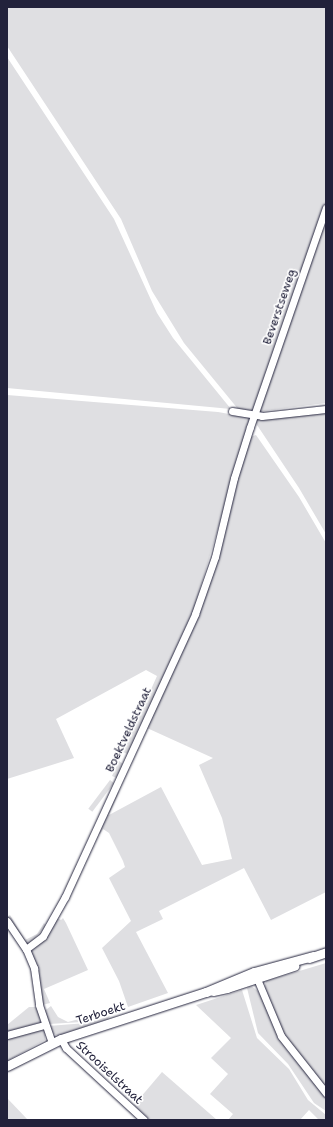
<!DOCTYPE html>
<style>
body{margin:0}
#map{position:relative;width:333px;height:1127px;overflow:hidden;background:#fff;font-family:"Shantell Sans",sans-serif}
div>[style]{position:absolute}
.green>*{inset:0;background:#dfdfe2;transform-origin:0 0}
.roads{filter:drop-shadow(0 0 1px #22223b) drop-shadow(0 0 1px #22223b)}
.minor>*{height:7px;margin:-3.5px;padding:0 3.5px;transform-origin:3.5px;border-radius:3.5px;background:#fff}
.major>*{height:9px;margin:-4.5px;padding:0 4.5px;transform-origin:4.5px;border-radius:4.5px;background:#fff}
span{translate:-50% -50%;white-space:nowrap;text-align:center;line-height:1.15;-webkit-text-stroke:3.5px #fff;paint-order:stroke}
.street-label{font-size:12px;color:#22223b}
.frame{position:absolute;inset:0;border:8px solid #22223b;pointer-events:none}
</style>
<div id="map">
<div class="green">
<i style="clip-path:polygon(7px 7px,326px 7px,326px 403px,264px 411px,238px 409px,184px 343px,152px 291px,121px 219px,7px 46px)"></i>
<i style="clip-path:polygon(7px 57px,114px 219px,157px 313px,173px 338px,231px 409px,7px 388px)"></i>
<i style="clip-path:polygon(7px 395px,218px 412px,251px 418px,194px 609px,128px 754px,123px 752px,157px 676px,146px 670px,56px 719px,74px 758px,7px 779px)"></i>
<i style="clip-path:polygon(326px 412px,326px 534px,299px 488px,255px 422px,257px 418px)"></i>
<i style="clip-path:polygon(256px 435px,299px 497px,326px 543px,326px 892px,271px 920px,244px 868px,159px 911px,163px 919px,136px 932px,168px 993px,128px 1007px,119px 981px,102px 948px,131px 921px,109px 878px,125px 867px,123px 861px,109px 833px,103px 829px,100px 834px,98px 833px,116px 792px,119px 792px,109px 815px,161px 787px,202px 865px,232px 859px,222px 818px,199px 765px,213px 758px,147px 728px,201px 606px,239px 470px,250px 437px)"></i>
<i style="clip-path:polygon(119px 761px,123px 764px,117px 778px,112px 776px)"></i>
<i style="left:110px;top:780px;width:5px;height:36px;rotate:37deg"></i>
<i style="clip-path:polygon(10px 915px,25px 940px,37px 934px,44px 923px,46px 926px,30px 944px,27px 944px,7px 917px)"></i>
<i style="clip-path:polygon(57px 918px,61px 920px,63px 918px,66px 923px,88px 970px,44px 989px,50px 1003px,42px 1005px,31px 951px,44px 939px)"></i>
<i style="clip-path:polygon(326px 963px,326px 1088px,287px 1040px,277px 1022px,264px 989px,266px 981px)"></i>
<i style="clip-path:polygon(251px 986px,258px 991px,286px 1049px,326px 1097px,326px 1111px,314px 1103px,288px 1064px,258px 1033px,247px 988px)"></i>
<i style="clip-path:polygon(242px 990px,257px 1038px,289px 1069px,308px 1100px,326px 1115px,326px 1120px,319px 1120px,309px 1110px,300px 1120px,228px 1120px,233px 1114px,210px 1094px,228px 1074px,211px 1058px,231px 1038px,196px 1005px)"></i>
<i style="clip-path:polygon(51px 1006px,58px 1017px,68px 1022px,108px 1011px,109px 1014px,82px 1022px,49px 1024px,43px 1012px)"></i>
<i style="clip-path:polygon(29px 1007px,37px 1007px,41px 1022px,11px 1032px,7px 1031px,7px 1025px)"></i>
<i style="clip-path:polygon(110px 1016px,108px 1019px,58px 1036px,52px 1033px,48px 1026px,87px 1023px)"></i>
<i style="clip-path:polygon(39px 1029px,45px 1032px,45px 1040px,7px 1061px,7px 1037px)"></i>
<i style="clip-path:polygon(162px 1072px,217px 1120px,150px 1120px,134px 1105px)"></i>
<i style="clip-path:polygon(7px 1098px,28px 1120px,7px 1120px)"></i>
</div>
<div class="roads">
<div class="minor">
<i style="left:232px;top:411px;width:30px;rotate:9deg"></i>
<i style="left:262px;top:416px;width:64px;rotate:-6.2deg"></i>
<i style="left:7px;top:921px;width:34px;rotate:56deg"></i>
<i style="left:26px;top:949px;width:21px;rotate:67deg"></i>
<i style="left:34px;top:968px;width:37px;rotate:82deg"></i>
<i style="left:39px;top:1005px;width:40px;rotate:71.1deg"></i>
<i style="left:26px;top:949px;width:21px;rotate:-37deg"></i>
<i style="left:43px;top:936px;width:45px;rotate:-60.6deg"></i>
<i style="left:65px;top:897px;width:311px;rotate:-65.3deg"></i>
<i style="left:195px;top:614px;width:60px;rotate:-70.7deg"></i>
<i style="left:215px;top:557px;width:81px;rotate:-76.5deg"></i>
<i style="left:234px;top:478px;width:53px;rotate:-72.6deg"></i>
<i style="left:250px;top:427px;width:232px;rotate:-70.9deg"></i>
<i style="left:255px;top:974px;width:67px;rotate:67.2deg"></i>
<i style="left:281px;top:1036px;width:73px;rotate:51.7deg"></i>
<i style="left:7px;top:1035px;width:38px;rotate:-15deg"></i>
<i style="left:61px;top:1039px;width:10px;rotate:61deg"></i>
<i style="left:66px;top:1048px;width:106px;rotate:42.7deg"></i>
</div>
<div class="major">
<i style="left:309px;top:958px;width:18px;rotate:-19deg"></i>
<i style="left:213px;top:991px;width:14px;rotate:-12deg"></i>
<i style="left:227px;top:988px;width:71px;rotate:-18.2deg"></i>
<i style="left:7px;top:1066px;width:60px;rotate:-26.6deg"></i>
<i style="left:61px;top:1039px;width:152px;rotate:-18deg"></i>
<i style="left:206px;top:992px;width:52px;rotate:-22.6deg"></i>
<i style="left:254px;top:972px;width:61px;rotate:-15.2deg"></i>
</div>
</div>
<div class="street-label">
<span style="left:280px;top:307px;rotate:-71deg">Beverstseweg</span>
<span style="left:129px;top:730px;rotate:-65deg">Boektveldstraat</span>
<span style="left:101px;top:1014px;rotate:-18deg">Terboekt</span>
<span style="left:109px;top:1073px;rotate:43deg">Strooiselstraat</span>
</div>
<div class="frame"></div>
</div>
